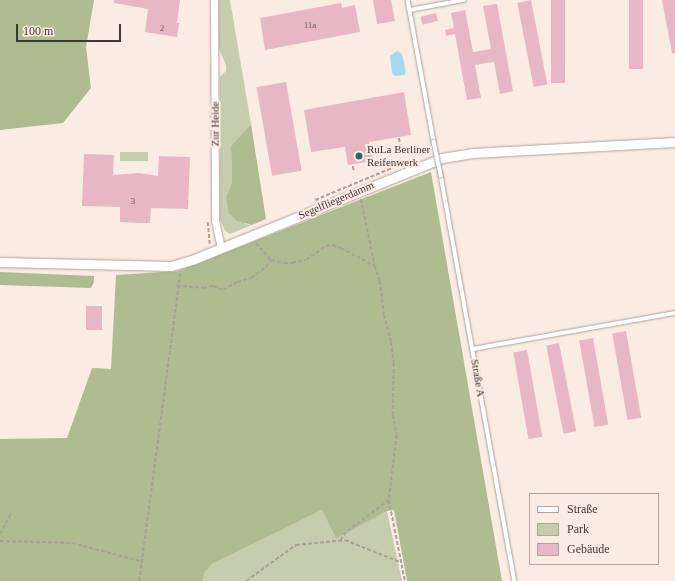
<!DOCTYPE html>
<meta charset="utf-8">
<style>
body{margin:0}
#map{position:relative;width:675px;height:581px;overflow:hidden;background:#fbece3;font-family:Georgia,serif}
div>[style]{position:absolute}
.green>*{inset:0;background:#c5cdae;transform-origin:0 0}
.forest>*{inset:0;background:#afbb90}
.water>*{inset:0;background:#a6d9ee}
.building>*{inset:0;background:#e8b7c6;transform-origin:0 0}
.path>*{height:1.5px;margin-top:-0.75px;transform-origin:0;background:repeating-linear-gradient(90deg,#aca19a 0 4px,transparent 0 6px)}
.roads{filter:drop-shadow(0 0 1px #b1a29a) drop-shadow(0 0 1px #b1a29a)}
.service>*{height:3.5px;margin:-1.75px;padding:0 1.75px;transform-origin:1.75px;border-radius:1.75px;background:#fff}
.minor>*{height:7px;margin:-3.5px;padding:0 3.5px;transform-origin:3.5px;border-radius:3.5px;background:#fff}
.tertiary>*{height:9px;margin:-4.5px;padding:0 4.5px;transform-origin:4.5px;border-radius:4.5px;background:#fff}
.bridges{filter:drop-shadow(0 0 1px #b1a29a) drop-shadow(0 0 1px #b1a29a)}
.service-bridge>*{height:3.5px;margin:-1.75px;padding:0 1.75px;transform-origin:1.75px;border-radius:1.75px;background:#fff}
.dots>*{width:11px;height:11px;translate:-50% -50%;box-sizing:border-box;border:2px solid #fbece3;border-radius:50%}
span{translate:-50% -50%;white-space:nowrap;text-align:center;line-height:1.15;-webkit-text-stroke:4px #fbece3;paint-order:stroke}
.number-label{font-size:9px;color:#685858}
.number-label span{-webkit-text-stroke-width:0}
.street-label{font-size:11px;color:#3e3834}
.poi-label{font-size:11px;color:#3e3834}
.left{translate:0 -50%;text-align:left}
.legend{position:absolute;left:529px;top:493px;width:130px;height:72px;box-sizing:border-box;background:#fbece3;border:1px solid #afa49d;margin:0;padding:5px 7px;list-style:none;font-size:12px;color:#3e3834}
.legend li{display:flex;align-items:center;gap:8px;height:20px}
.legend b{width:20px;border:1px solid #afa49d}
.scale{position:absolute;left:16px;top:24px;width:105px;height:18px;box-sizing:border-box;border:2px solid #3e3834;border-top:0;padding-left:5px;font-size:12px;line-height:14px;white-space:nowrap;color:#3e3834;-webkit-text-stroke:3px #fbece3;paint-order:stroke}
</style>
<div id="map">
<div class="green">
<i style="clip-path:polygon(219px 0,230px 0,251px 124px,231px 146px,232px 182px,226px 197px,245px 224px,252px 225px,230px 234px,225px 231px,220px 219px,220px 77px,226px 71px,226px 66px,219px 48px)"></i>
<i style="left:120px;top:152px;width:28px;height:9px"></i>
<i style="clip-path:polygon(322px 510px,336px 539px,387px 511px,402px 581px,203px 581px,205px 572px,212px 564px)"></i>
</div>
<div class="forest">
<i style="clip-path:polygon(0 0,94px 0,86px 47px,91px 88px,63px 123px,0 130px)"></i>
<i style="clip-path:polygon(251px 124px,266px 219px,252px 225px,237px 221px,229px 213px,226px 197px,232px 182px,231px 146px)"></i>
<i style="clip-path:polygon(431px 172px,502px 581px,407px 581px,394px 510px,387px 511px,336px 539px,322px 510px,212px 564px,205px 572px,203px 581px,0 581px,0 439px,67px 438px,92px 368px,111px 369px,116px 275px,178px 271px)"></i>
<i style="clip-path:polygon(0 272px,94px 276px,94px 282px,91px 288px,0 285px)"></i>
</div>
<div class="water">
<i style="clip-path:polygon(397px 51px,402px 54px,406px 72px,404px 75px,395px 76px,392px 73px,390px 56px)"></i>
</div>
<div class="building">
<i style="clip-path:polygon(114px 0,180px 0,177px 23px,179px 23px,177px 37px,145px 32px,148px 9px,114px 3px)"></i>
<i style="clip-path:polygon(373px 0,391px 0,395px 21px,377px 24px)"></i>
<i style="left:531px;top:0;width:86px;height:14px;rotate:79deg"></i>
<i style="left:551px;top:0;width:14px;height:83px"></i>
<i style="left:629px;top:0;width:14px;height:69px"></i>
<i style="clip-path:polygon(662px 0,675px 0,675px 53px,672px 53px)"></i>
<i style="clip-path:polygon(341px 3px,342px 8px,355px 5px,360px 32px,265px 50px,260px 18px)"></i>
<i style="clip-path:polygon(497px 4px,513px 91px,500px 94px,494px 62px,475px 65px,481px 98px,467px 100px,455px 34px,446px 36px,445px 30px,454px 28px,451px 13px,465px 10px,473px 52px,491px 49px,483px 6px)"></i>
<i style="left:436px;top:13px;width:8px;height:16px;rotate:76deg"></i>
<i style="left:286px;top:82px;width:90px;height:30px;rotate:80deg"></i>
<i style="clip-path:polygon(404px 92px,411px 135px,369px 142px,373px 161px,348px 165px,345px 147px,311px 152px,304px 110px)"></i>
<i style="clip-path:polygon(84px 154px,114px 155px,113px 175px,139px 173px,158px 176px,159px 156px,190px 157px,188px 209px,151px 208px,150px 223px,140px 223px,120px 222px,120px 207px,82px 206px)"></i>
<i style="left:86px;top:306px;width:16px;height:24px"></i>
<i style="left:626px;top:331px;width:88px;height:14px;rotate:80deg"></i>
<i style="left:593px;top:338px;width:88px;height:14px;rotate:80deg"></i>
<i style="left:559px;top:343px;width:90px;height:13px;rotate:79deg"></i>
<i style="left:527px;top:350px;width:88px;height:14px;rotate:80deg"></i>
</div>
<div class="path">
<i style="left:399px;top:138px;width:14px;rotate:78deg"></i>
<i style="left:353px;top:166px;width:5px;rotate:79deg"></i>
<i style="left:361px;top:199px;width:68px;rotate:78.2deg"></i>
<i style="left:375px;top:266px;width:16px;rotate:72deg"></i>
<i style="left:380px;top:281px;width:34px;rotate:83deg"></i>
<i style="left:384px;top:315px;width:28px;rotate:75deg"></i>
<i style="left:391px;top:342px;width:21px;rotate:82deg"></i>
<i style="left:394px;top:363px;width:52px;rotate:91.1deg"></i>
<i style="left:393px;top:415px;width:20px;rotate:79deg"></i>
<i style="left:397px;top:435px;width:65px;rotate:97deg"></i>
<i style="left:389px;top:500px;width:83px;rotate:78.8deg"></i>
<i style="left:315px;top:200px;width:109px;rotate:-22.6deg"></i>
<i style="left:208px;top:222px;width:22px;rotate:85deg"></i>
<i style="left:256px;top:243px;width:23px;rotate:49deg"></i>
<i style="left:271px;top:260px;width:13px;rotate:13deg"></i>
<i style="left:284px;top:263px;width:8px"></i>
<i style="left:292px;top:263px;width:14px;rotate:-12deg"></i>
<i style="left:306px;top:260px;width:24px;rotate:-35deg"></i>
<i style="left:326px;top:246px;width:7px;rotate:-8deg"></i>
<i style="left:333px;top:245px;width:9px;rotate:21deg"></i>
<i style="left:341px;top:248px;width:38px;rotate:28deg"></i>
<i style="left:177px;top:286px;width:26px;rotate:4deg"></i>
<i style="left:203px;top:288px;width:10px;rotate:-11deg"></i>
<i style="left:213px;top:286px;width:11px;rotate:22deg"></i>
<i style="left:223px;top:290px;width:16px;rotate:-30deg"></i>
<i style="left:237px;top:282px;width:15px;rotate:-16deg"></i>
<i style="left:251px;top:278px;width:19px;rotate:-36deg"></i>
<i style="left:266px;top:267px;width:9px;rotate:-54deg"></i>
<i style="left:0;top:534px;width:24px;rotate:-62deg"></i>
<i style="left:340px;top:540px;width:11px;rotate:-52deg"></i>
<i style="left:347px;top:531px;width:52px;rotate:-36.4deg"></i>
<i style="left:0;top:541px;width:72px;rotate:1.6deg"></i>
<i style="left:72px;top:543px;width:70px;rotate:14.8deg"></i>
<i style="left:139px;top:581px;width:312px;rotate:-82.4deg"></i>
<i style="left:246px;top:581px;width:62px;rotate:-35.8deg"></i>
<i style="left:296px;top:545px;width:49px;rotate:-5.8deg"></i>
<i style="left:345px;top:540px;width:59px;rotate:21.8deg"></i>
</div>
<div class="roads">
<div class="service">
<i style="left:408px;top:0;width:144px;rotate:79.6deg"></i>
<i style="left:410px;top:10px;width:55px;rotate:-10.5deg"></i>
<i style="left:441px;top:175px;width:413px;rotate:79.7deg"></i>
<i style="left:473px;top:349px;width:205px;rotate:-10.1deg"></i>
</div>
<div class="minor">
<i style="left:214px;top:0;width:220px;rotate:89.7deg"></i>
<i style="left:215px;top:220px;width:29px;rotate:78deg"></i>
</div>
<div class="tertiary">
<i style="left:0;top:262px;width:171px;rotate:1.3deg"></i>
<i style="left:171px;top:266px;width:22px;rotate:-16deg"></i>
<i style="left:192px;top:260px;width:270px;rotate:-22.2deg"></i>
<i style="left:442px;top:158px;width:30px;rotate:-9deg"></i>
<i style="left:472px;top:153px;width:203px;rotate:-3.1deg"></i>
</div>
</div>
<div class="bridges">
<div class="service-bridge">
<i style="left:434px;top:142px;width:34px;rotate:78deg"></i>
</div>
</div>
<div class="dots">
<i style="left:359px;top:156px;background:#236c66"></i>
</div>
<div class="number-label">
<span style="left:310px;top:25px">11a</span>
<span style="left:162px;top:28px">2</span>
<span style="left:133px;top:201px">3</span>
</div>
<div class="street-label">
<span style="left:215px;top:124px;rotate:-90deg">Zur Heide</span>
<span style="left:336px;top:200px;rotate:-23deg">Segelfliegerdamm</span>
<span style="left:478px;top:378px;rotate:80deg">Straße A</span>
</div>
<div class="poi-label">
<span class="left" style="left:367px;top:156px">RuLa Berliner<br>Reifenwerk</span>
</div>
<ul class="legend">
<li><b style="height:5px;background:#fff"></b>Straße</li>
<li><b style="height:11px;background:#c5cdae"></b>Park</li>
<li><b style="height:11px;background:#e8b7c6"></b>Gebäude</li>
</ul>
<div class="scale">100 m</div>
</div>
